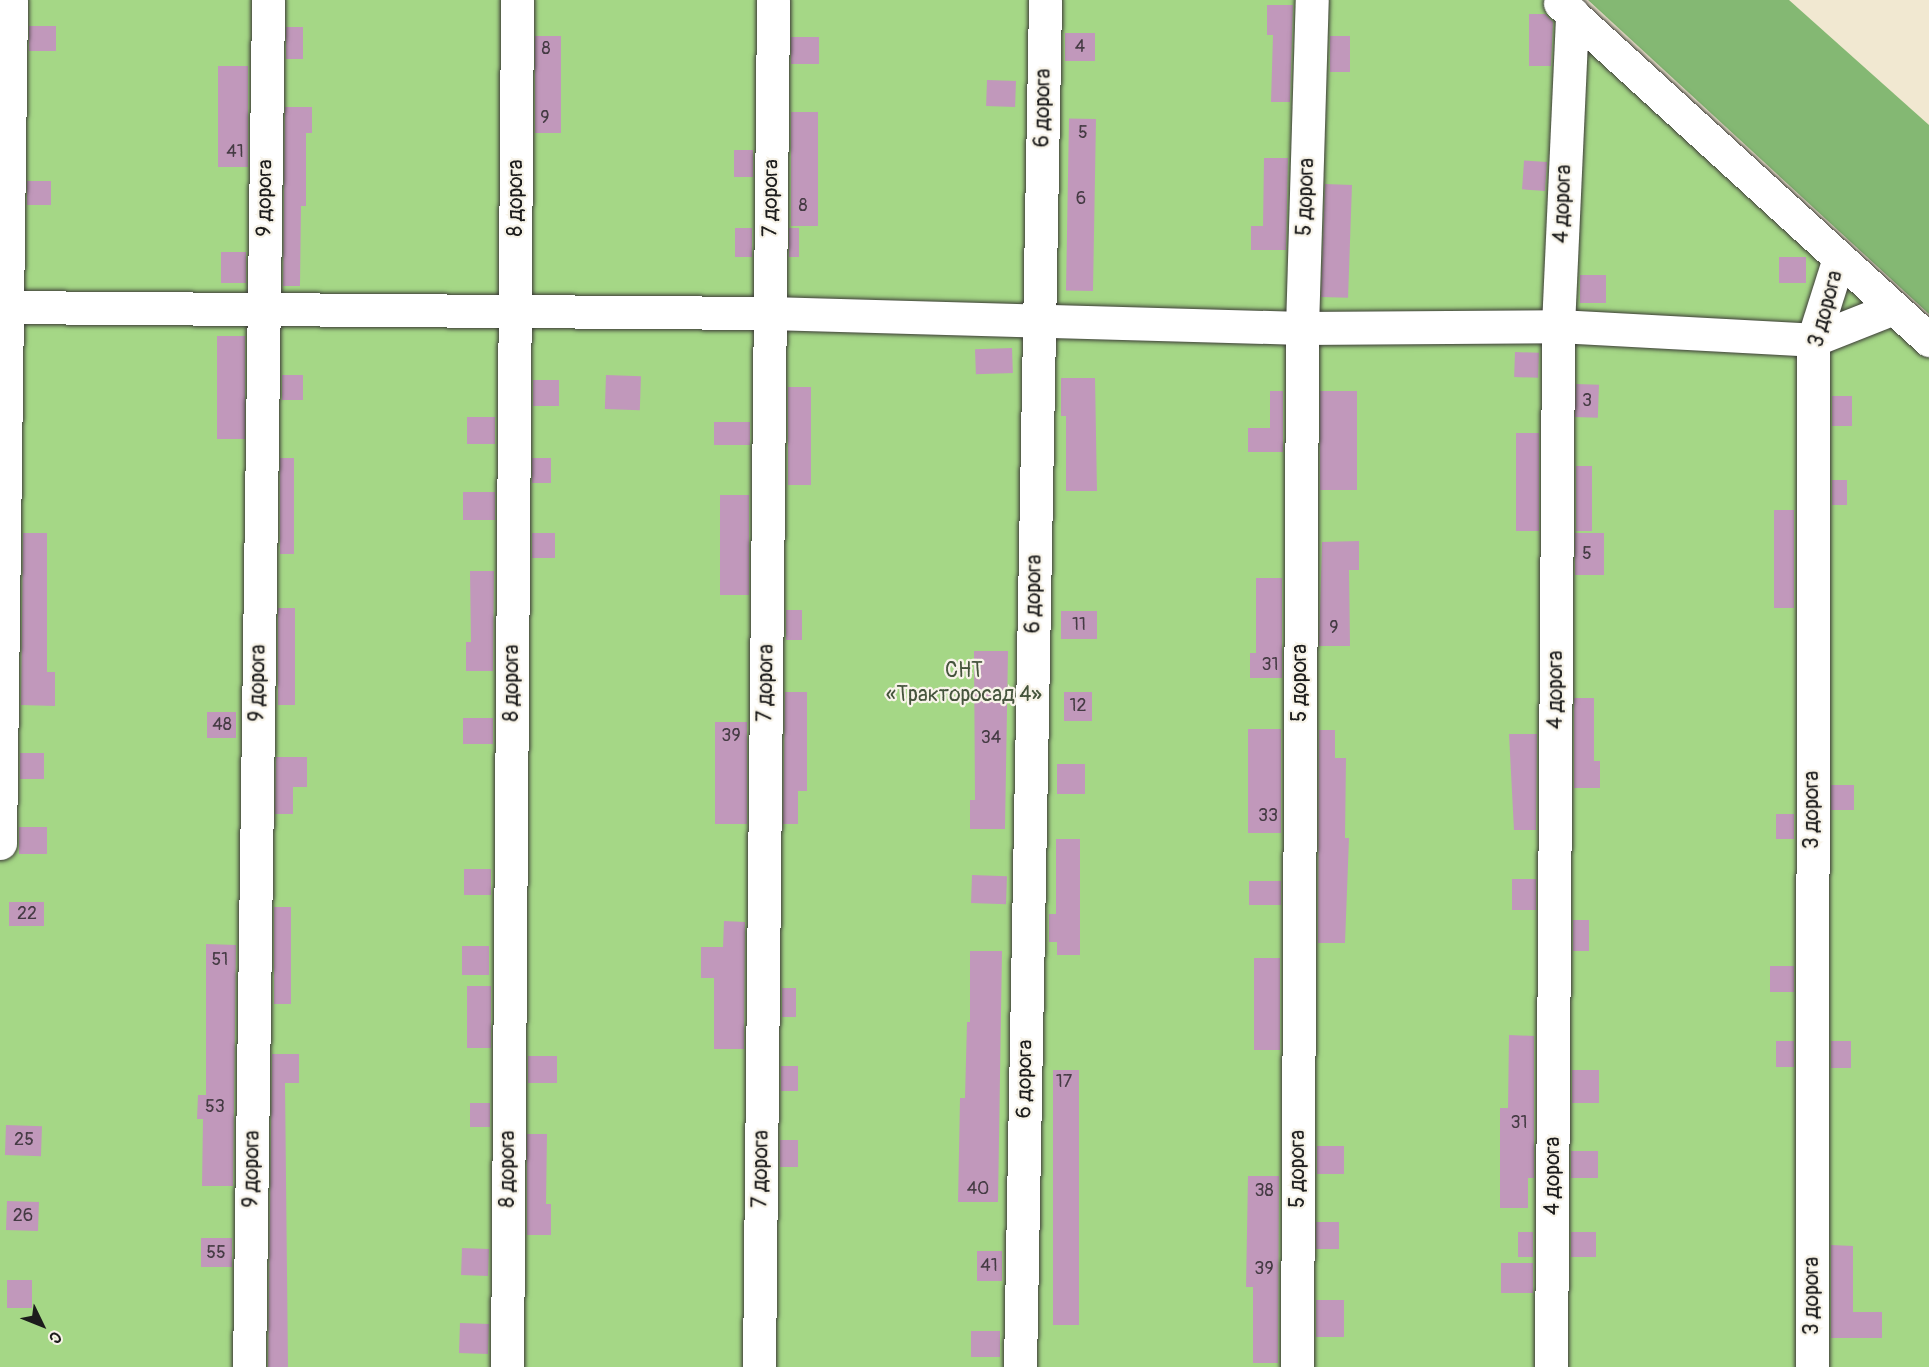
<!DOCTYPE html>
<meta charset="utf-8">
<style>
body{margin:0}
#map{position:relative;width:1929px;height:1367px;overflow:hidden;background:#f1e8d1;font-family:Pangolin,sans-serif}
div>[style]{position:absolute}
.green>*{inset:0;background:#a5d786}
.forest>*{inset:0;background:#84b873}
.building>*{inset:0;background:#c198bb;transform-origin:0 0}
.roads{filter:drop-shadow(0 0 2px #3c3b37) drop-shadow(0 0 2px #3c3b37)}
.minor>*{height:33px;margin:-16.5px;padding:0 16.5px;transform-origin:16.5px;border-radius:16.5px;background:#fff}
span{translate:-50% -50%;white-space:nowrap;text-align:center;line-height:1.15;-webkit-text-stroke:4.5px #f7f3e8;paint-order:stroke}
.number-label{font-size:18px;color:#453b44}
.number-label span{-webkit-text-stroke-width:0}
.street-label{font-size:21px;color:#1c1c1c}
.park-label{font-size:21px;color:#45543c}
.north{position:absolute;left:12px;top:1295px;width:60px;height:60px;-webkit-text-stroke:4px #f7f3e8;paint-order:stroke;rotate:133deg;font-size:16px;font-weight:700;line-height:24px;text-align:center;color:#1c1c1c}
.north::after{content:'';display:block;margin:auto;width:21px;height:27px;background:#1c1c1c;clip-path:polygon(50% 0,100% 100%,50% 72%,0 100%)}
</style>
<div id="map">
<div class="green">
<i style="clip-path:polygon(0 0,1578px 0,1929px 325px,1929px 1367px,0 1367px)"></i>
</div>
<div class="forest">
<i style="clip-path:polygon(1588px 0,1789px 0,1929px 125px,1929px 314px)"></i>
</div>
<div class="building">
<i style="clip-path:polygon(1267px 5px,1293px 5px,1290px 102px,1271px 102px,1273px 35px,1267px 35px)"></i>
<i style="clip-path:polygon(1529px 14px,1545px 14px,1553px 22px,1551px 66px,1529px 66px)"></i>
<i style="left:29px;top:26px;width:27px;height:25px"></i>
<i style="left:286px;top:27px;width:17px;height:32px"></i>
<i style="left:1065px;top:33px;width:30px;height:28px"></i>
<i style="left:535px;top:36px;width:26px;height:97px"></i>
<i style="left:1330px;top:36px;width:20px;height:36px"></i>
<i style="left:791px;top:37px;width:28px;height:27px"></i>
<i style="left:218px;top:66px;width:30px;height:101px"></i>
<i style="left:987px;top:80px;width:29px;height:26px;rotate:2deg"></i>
<i style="clip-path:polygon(285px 107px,312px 107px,312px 133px,306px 133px,306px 206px,301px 206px,300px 286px,283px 286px)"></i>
<i style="left:791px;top:112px;width:27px;height:114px"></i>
<i style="left:1096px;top:119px;width:172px;height:27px;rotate:91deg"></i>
<i style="left:734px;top:150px;width:19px;height:27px"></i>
<i style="clip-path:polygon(1264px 158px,1288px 158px,1286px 250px,1251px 250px,1251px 226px,1263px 226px)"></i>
<i style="left:1547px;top:162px;width:29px;height:23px;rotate:94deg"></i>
<i style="left:27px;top:181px;width:24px;height:24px"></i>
<i style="left:1325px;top:184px;width:27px;height:113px;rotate:2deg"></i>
<i style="left:735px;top:228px;width:17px;height:29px"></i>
<i style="left:789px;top:228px;width:10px;height:29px"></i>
<i style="left:221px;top:252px;width:25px;height:31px"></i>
<i style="left:1779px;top:257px;width:27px;height:26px"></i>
<i style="left:1580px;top:275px;width:26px;height:28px"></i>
<i style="left:217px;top:336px;width:28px;height:103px"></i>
<i style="left:1012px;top:348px;width:25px;height:37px;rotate:88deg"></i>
<i style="left:1515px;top:352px;width:24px;height:25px;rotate:2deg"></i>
<i style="left:282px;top:375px;width:21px;height:25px"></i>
<i style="left:606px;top:375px;width:35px;height:34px;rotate:2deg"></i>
<i style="clip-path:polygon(1061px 378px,1095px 378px,1097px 491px,1066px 491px,1066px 416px,1061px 416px)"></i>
<i style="left:533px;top:380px;width:26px;height:26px"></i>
<i style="left:1576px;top:384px;width:23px;height:33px;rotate:2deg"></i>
<i style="left:788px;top:387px;width:23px;height:98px"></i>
<i style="clip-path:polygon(1270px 391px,1283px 391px,1283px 452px,1248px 452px,1248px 428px,1270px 428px)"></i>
<i style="left:1320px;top:391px;width:37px;height:99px"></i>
<i style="left:1832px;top:396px;width:20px;height:30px"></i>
<i style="left:467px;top:417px;width:28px;height:27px"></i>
<i style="left:714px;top:422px;width:36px;height:23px"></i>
<i style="left:1516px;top:433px;width:23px;height:98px"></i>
<i style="left:280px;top:458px;width:14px;height:96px"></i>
<i style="left:532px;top:458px;width:19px;height:25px"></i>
<i style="left:1576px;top:466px;width:16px;height:65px"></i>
<i style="left:1832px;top:480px;width:15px;height:25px"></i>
<i style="left:463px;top:492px;width:32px;height:28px"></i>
<i style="left:720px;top:495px;width:29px;height:100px"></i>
<i style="left:1774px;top:510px;width:20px;height:98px"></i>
<i style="clip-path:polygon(23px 533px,47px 533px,47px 672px,55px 672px,55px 706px,21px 705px)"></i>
<i style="left:532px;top:533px;width:23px;height:25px"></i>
<i style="left:1575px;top:533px;width:29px;height:42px"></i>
<i style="clip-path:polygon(1359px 541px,1359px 570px,1349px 570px,1350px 646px,1319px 646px,1322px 542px)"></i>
<i style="clip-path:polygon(470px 571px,494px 571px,493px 671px,466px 671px,466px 642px,471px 642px)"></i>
<i style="clip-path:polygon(1256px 578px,1282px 578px,1282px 678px,1250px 678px,1250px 653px,1256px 653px)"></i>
<i style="left:278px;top:608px;width:17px;height:97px"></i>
<i style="left:786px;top:610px;width:16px;height:30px"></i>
<i style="left:1061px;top:611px;width:36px;height:28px"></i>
<i style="clip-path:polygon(974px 651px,1008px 651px,1005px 829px,970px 829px,970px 800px,975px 800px)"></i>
<i style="clip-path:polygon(785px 692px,807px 692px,807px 791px,798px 791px,798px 824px,783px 824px)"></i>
<i style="left:1064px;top:692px;width:28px;height:29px"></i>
<i style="clip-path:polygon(1574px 698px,1594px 698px,1594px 761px,1600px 761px,1600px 788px,1574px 788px)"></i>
<i style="left:207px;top:712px;width:29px;height:26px"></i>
<i style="left:463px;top:718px;width:30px;height:26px"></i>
<i style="left:715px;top:722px;width:32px;height:102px"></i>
<i style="left:1248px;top:729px;width:33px;height:104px"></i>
<i style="clip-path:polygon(1319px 730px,1335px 730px,1335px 758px,1346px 758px,1345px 838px,1349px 838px,1345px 943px,1318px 943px)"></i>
<i style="clip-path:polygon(1509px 734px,1537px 734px,1536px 830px,1514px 830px)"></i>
<i style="left:20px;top:753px;width:24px;height:26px"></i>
<i style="clip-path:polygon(276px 757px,307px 757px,307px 787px,293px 787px,293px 814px,275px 814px)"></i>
<i style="left:1057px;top:764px;width:28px;height:30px"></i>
<i style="left:1831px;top:785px;width:23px;height:25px"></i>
<i style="left:1776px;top:814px;width:18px;height:25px"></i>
<i style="left:19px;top:827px;width:28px;height:27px"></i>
<i style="clip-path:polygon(1056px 839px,1080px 839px,1080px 955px,1057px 955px,1057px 942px,1049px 942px,1049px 914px,1056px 914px)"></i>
<i style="left:464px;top:869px;width:27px;height:26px"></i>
<i style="left:972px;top:875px;width:35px;height:28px;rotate:2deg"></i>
<i style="left:1512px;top:879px;width:24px;height:31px"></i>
<i style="left:1249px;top:881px;width:32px;height:24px"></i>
<i style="left:44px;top:902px;width:24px;height:35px;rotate:90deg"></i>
<i style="left:274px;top:907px;width:17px;height:97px"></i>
<i style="left:1573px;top:920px;width:16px;height:31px"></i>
<i style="clip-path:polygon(724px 921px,745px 922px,744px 1049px,714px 1049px,714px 978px,701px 978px,701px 947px,723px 947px)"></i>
<i style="clip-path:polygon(206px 944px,236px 945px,233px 1186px,202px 1186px,203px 1119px,197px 1119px,198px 1095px,206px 1095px)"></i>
<i style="left:462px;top:946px;width:27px;height:29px"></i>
<i style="clip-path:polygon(970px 951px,1002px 951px,998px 1202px,958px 1202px,960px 1098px,965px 1098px,967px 1022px,970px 1022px)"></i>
<i style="left:1254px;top:958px;width:26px;height:92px"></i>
<i style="left:1770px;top:966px;width:24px;height:26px"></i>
<i style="left:467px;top:986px;width:24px;height:62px"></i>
<i style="left:782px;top:988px;width:14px;height:29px"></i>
<i style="clip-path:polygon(1509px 1035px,1534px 1036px,1534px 1178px,1528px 1178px,1528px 1208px,1500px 1208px,1500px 1108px,1508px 1108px)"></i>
<i style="left:1776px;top:1041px;width:18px;height:26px"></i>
<i style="left:1831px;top:1041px;width:20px;height:27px"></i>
<i style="clip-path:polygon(272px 1054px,299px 1054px,299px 1083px,285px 1083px,288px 1367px,268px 1367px)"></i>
<i style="left:528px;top:1056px;width:29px;height:27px"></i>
<i style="left:781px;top:1066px;width:17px;height:25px"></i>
<i style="left:1053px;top:1070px;width:26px;height:255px"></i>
<i style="left:1572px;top:1070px;width:27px;height:33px"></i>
<i style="left:470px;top:1103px;width:20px;height:24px"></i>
<i style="left:6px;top:1125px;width:36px;height:30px;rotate:2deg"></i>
<i style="clip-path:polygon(527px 1134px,547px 1134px,546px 1204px,551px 1204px,551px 1235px,527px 1235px)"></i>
<i style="left:780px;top:1140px;width:18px;height:27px"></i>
<i style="left:1317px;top:1146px;width:27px;height:28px"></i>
<i style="left:1571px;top:1151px;width:27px;height:27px"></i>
<i style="clip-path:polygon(1248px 1176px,1279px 1176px,1278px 1363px,1253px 1363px,1253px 1287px,1246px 1287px)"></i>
<i style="left:7px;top:1201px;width:32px;height:29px;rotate:2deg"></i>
<i style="left:1316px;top:1222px;width:23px;height:27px"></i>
<i style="left:1518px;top:1232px;width:15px;height:25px"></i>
<i style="left:1571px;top:1232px;width:25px;height:25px"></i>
<i style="left:201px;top:1238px;width:31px;height:29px"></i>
<i style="clip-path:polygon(1831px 1245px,1853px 1246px,1853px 1312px,1882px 1312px,1882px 1338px,1831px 1338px)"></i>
<i style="left:462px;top:1248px;width:27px;height:27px;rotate:2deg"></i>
<i style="left:977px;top:1251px;width:25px;height:30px"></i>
<i style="left:1501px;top:1263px;width:32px;height:30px"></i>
<i style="left:7px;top:1280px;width:25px;height:28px"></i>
<i style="left:1316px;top:1300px;width:28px;height:37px"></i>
<i style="left:460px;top:1323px;width:29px;height:30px;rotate:2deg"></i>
<i style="left:971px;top:1331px;width:29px;height:26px"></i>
</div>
<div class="roads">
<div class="minor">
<i style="left:1560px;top:3px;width:500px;rotate:42.4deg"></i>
<i style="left:0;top:307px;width:769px;rotate:0.45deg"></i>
<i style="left:769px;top:313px;width:533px;rotate:1.61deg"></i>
<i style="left:1302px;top:328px;width:256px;rotate:-0.4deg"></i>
<i style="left:1558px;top:326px;width:255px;rotate:3.1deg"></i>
<i style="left:1813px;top:340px;width:87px;rotate:-21.6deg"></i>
<i style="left:0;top:843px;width:843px;rotate:-89.25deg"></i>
<i style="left:249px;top:1367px;width:1367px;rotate:-89.2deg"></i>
<i style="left:507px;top:1367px;width:1367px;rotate:-89.58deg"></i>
<i style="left:759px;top:1367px;width:1367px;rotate:-89.41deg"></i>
<i style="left:1020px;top:1367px;width:1367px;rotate:-88.95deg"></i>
<i style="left:1297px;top:1367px;width:1039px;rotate:-89.72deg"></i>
<i style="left:1302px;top:328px;width:328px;rotate:-88.3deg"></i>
<i style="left:1551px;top:1367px;width:1041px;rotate:-89.61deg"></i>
<i style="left:1558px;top:326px;width:313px;rotate:-87.4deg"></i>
<i style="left:1812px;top:1367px;width:1027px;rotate:-89.94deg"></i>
<i style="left:1813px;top:340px;width:86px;rotate:-72.4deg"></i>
</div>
</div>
<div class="number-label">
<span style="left:1080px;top:47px">4</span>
<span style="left:546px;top:49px">8</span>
<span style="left:545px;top:118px">9</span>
<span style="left:1083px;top:133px">5</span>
<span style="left:235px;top:152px">41</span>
<span style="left:1081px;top:199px">6</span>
<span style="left:803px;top:206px">8</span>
<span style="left:1587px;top:401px">3</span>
<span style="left:1587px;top:554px">5</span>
<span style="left:1079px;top:625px">11</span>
<span style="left:1334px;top:628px">9</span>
<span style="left:1270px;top:665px">31</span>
<span style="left:1078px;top:706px">12</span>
<span style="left:222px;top:725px">48</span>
<span style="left:731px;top:736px">39</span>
<span style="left:991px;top:738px">34</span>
<span style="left:1268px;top:816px">33</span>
<span style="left:27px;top:914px">22</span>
<span style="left:220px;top:960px">51</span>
<span style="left:1064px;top:1082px">17</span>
<span style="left:215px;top:1107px">53</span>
<span style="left:1519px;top:1123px">31</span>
<span style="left:24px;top:1140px">25</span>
<span style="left:978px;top:1189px">40</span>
<span style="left:1264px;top:1191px">38</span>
<span style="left:23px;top:1216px">26</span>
<span style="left:216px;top:1253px">55</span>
<span style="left:989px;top:1266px">41</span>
<span style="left:1264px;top:1269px">39</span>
</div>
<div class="street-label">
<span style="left:1043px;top:108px;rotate:-89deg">6 дорога</span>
<span style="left:1306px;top:197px;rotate:-88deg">5 дорога</span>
<span style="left:265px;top:198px;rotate:-89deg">9 дорога</span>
<span style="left:516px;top:198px;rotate:-90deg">8 дорога</span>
<span style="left:771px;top:198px;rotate:-89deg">7 дорога</span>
<span style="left:1563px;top:204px;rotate:-88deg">4 дорога</span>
<span style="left:1826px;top:309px;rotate:-75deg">3 дорога</span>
<span style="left:1034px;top:594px;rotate:-89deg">6 дорога</span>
<span style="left:258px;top:683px;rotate:-89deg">9 дорога</span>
<span style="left:512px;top:683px;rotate:-90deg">8 дорога</span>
<span style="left:766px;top:683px;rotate:-89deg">7 дорога</span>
<span style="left:1300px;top:683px;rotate:-90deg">5 дорога</span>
<span style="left:1556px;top:690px;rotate:-90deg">4 дорога</span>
<span style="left:1812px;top:810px;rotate:-90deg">3 дорога</span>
<span style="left:1025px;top:1079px;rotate:-89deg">6 дорога</span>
<span style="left:252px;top:1169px;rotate:-89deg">9 дорога</span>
<span style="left:508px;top:1169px;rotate:-90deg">8 дорога</span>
<span style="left:761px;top:1169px;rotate:-89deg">7 дорога</span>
<span style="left:1298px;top:1169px;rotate:-90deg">5 дорога</span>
<span style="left:1553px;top:1176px;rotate:-90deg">4 дорога</span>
<span style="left:1812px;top:1296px;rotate:-90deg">3 дорога</span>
</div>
<div class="park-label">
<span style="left:964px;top:683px">СНТ<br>«Тракторосад 4»</span>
</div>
<div class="north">С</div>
</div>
